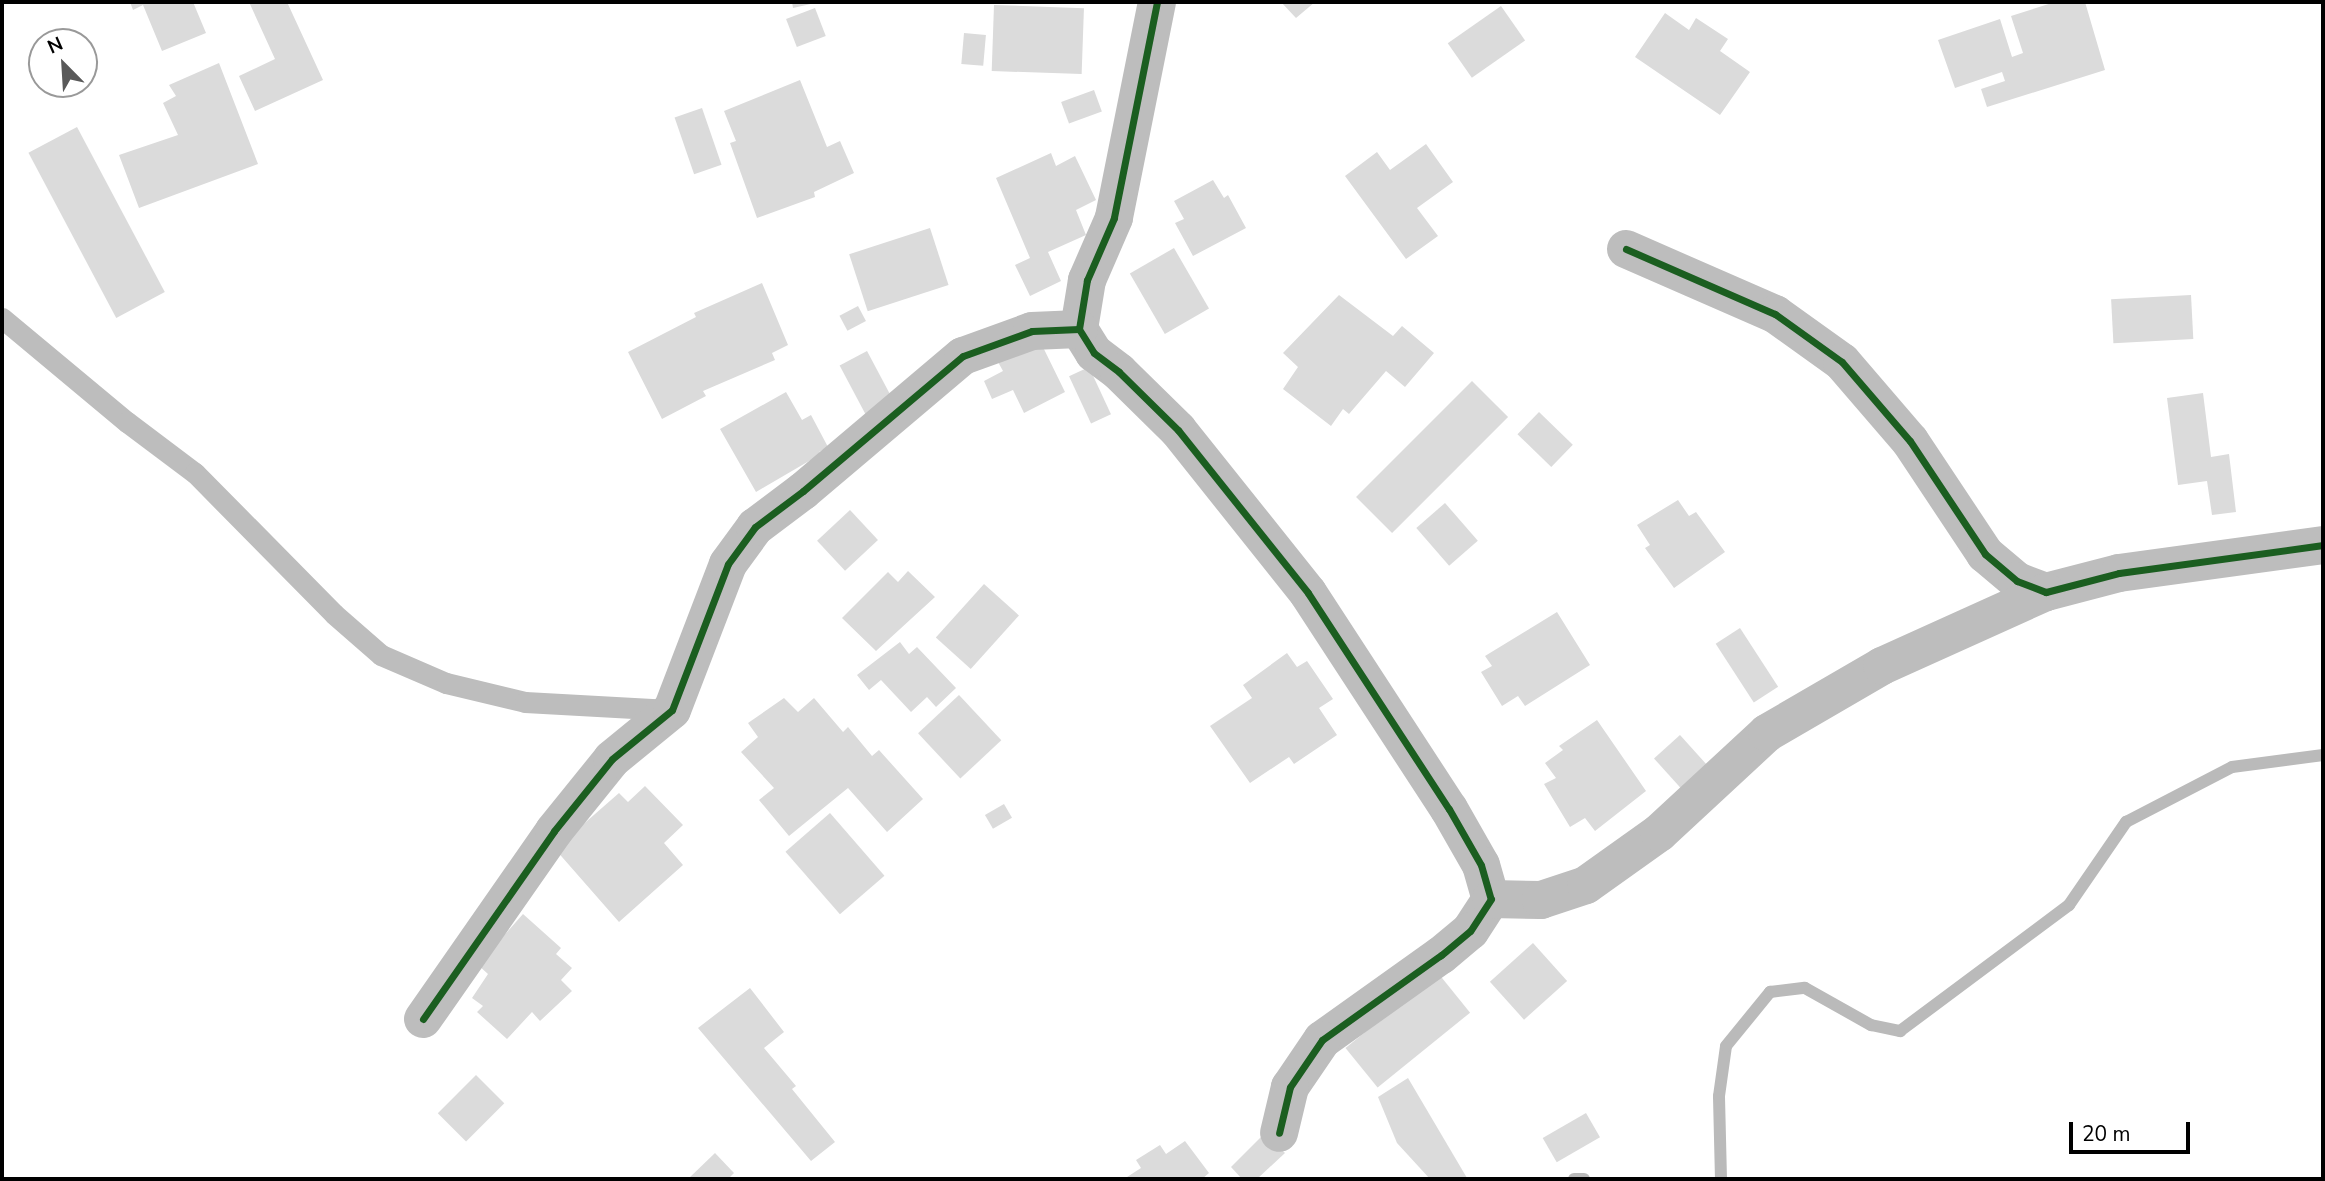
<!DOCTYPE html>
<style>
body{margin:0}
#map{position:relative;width:2325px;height:1181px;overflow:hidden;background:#fff;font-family:"Nunito Sans",sans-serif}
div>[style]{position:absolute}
.stream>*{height:12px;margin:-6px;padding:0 6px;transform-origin:6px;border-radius:6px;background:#bababa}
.building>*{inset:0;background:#dbdbdb;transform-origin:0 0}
.lane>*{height:21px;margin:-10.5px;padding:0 10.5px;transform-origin:10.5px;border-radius:10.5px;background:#bdbdbd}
.street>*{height:38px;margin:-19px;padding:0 19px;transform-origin:19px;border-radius:19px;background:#bdbdbd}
.cycleway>*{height:7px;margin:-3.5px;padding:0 3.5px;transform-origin:3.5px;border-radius:3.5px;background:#1b5e20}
span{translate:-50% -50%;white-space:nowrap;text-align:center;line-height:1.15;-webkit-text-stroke:7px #fff;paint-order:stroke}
.frame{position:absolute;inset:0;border:4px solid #000;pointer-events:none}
.north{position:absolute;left:28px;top:28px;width:70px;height:70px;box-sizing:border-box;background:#fff;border:2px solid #999;border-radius:50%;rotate:336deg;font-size:19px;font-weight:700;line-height:28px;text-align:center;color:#000}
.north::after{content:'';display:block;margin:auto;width:24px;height:32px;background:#595959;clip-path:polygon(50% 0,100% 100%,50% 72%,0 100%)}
.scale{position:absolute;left:2069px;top:1122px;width:121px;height:32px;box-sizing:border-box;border:4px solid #000;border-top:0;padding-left:9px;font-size:21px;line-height:24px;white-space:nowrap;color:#000;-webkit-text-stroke:5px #fff;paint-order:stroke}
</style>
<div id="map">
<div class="stream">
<i style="left:1574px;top:1179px;width:10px"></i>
<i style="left:1721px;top:1179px;width:83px;rotate:-91.4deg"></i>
<i style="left:1719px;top:1096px;width:50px;rotate:-82deg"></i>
<i style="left:1726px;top:1046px;width:70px;rotate:-50.8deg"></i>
<i style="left:1770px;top:992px;width:35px;rotate:-7deg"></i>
<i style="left:1805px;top:988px;width:76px;rotate:29.3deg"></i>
<i style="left:1871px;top:1025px;width:30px;rotate:12deg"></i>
<i style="left:1900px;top:1031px;width:211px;rotate:-36.7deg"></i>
<i style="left:2069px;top:905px;width:101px;rotate:-55.5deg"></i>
<i style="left:2126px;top:822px;width:119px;rotate:-27.4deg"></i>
<i style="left:2232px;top:767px;width:92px;rotate:-7.5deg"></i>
</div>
<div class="building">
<i style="clip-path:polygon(130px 2px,193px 2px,206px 33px,162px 51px,143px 5px,133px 10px)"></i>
<i style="clip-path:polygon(249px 2px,287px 2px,323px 80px,255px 111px,239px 76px,275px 59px)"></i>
<i style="clip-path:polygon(792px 2px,815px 2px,815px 3px,793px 8px)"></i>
<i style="clip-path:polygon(1281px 2px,1315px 2px,1296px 18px)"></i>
<i style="clip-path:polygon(2055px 2px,2085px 2px,2105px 70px,1987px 107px,1981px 89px,2005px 81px,2002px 72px,1955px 88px,1938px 40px,2000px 19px,2012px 57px,2023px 53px,2011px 16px)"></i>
<i style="left:994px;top:5px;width:90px;height:66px;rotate:2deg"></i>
<i style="left:1501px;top:6px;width:42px;height:65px;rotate:55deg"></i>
<i style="left:815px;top:8px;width:30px;height:31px;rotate:69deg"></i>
<i style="clip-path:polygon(1665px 13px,1689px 30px,1696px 18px,1728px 39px,1720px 51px,1750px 72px,1720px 115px,1635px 57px)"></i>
<i style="left:964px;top:33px;width:22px;height:31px;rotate:5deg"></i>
<i style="clip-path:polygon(219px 63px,258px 164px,139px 208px,119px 155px,178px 135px,163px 103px,176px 96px,169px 85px)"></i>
<i style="clip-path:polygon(800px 80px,827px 147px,840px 141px,854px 173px,814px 192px,815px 197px,757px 218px,730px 143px,736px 141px,724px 111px)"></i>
<i style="left:1094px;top:90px;width:23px;height:35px;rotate:70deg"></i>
<i style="left:702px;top:108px;width:60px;height:29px;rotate:71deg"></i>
<i style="left:77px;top:127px;width:187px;height:55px;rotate:62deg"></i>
<i style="clip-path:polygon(1426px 144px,1453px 182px,1417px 208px,1438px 236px,1406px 259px,1345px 176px,1377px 152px,1390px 170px)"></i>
<i style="clip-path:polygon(1051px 153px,1056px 166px,1075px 156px,1096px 200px,1076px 210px,1086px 235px,1048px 252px,1061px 281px,1030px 296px,1015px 265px,1030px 258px,996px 178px)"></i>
<i style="clip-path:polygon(1213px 180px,1224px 198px,1228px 195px,1246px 228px,1193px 256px,1175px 223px,1184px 219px,1174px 201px)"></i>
<i style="left:930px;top:228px;width:60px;height:85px;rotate:72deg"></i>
<i style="left:1174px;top:248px;width:70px;height:51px;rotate:60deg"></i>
<i style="clip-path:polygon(762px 283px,788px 345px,772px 353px,775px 360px,703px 391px,706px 396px,662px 419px,628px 352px,696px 317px,694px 313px)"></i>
<i style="clip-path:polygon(1339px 295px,1393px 336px,1402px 326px,1434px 353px,1405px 387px,1386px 371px,1349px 414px,1343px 409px,1331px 426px,1283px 389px,1298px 367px,1283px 353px)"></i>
<i style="left:2191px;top:295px;width:44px;height:80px;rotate:87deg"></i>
<i style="left:858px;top:306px;width:17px;height:21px;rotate:62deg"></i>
<i style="clip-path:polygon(1040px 341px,1065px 392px,1024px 413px,1013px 390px,992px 399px,984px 381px,1003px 371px,998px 362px)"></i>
<i style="left:867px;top:351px;width:77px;height:31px;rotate:62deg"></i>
<i style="left:1089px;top:367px;width:52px;height:22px;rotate:65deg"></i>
<i style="left:1472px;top:381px;width:51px;height:164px;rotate:45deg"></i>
<i style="clip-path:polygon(786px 392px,802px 420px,811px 415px,828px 447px,819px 452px,821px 454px,756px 492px,720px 429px)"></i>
<i style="clip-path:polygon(2203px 393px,2211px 457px,2229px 454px,2236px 512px,2212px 515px,2207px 481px,2178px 485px,2167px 398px)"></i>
<i style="left:1539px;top:412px;width:47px;height:31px;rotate:44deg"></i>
<i style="clip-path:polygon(1678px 500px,1689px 516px,1696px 512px,1725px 552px,1674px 588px,1645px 548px,1650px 545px,1637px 525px)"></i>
<i style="left:1445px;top:503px;width:50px;height:38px;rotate:49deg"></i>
<i style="left:850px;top:510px;width:41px;height:45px;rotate:47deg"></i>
<i style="clip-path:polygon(908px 571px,935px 597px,876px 651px,842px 618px,888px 572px,898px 582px)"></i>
<i style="left:984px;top:584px;width:47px;height:72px;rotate:42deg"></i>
<i style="clip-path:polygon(1557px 612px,1590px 665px,1525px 706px,1518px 696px,1502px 706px,1481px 672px,1492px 666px,1485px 656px)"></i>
<i style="left:1740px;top:628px;width:70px;height:29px;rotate:57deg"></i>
<i style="clip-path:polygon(900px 642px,909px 654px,917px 647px,956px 688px,936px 707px,927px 697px,911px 712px,881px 680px,869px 690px,857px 675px)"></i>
<i style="clip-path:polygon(1287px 653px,1297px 667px,1307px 661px,1333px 699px,1319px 708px,1337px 735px,1294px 764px,1289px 757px,1250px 783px,1210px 726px,1252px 698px,1243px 685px)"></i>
<i style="left:959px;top:695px;width:62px;height:56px;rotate:47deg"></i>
<i style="clip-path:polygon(784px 698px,798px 712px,814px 698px,843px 732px,848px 727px,872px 756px,879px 750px,923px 799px,887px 832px,848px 788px,789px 836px,759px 800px,774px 788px,741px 752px,758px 737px,748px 723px)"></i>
<i style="clip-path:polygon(1597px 720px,1646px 791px,1595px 831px,1585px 818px,1570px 827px,1544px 784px,1556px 778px,1545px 763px,1563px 750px,1559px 746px)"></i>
<i style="left:1680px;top:735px;width:50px;height:35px;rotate:48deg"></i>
<i style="clip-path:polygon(645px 786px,683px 825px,664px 843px,683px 865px,619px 922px,555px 849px,619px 793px,628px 802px)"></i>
<i style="left:1004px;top:804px;width:16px;height:22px;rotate:60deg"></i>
<i style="left:830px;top:813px;width:83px;height:59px;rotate:49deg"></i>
<i style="clip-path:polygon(523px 914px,561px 948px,556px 954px,572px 968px,561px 980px,572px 991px,540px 1021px,532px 1012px,507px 1039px,477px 1012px,483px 1006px,472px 998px,488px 974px,478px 965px)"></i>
<i style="left:1533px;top:943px;width:51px;height:58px;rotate:48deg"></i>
<i style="left:1438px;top:973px;width:51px;height:119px;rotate:51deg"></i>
<i style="clip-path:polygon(750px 988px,784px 1032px,764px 1048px,796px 1086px,792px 1089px,835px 1142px,811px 1161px,698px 1028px)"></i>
<i style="left:476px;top:1075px;width:40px;height:54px;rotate:45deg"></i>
<i style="clip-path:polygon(1408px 1078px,1467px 1178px,1430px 1179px,1397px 1143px,1378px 1097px)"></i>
<i style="left:1586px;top:1113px;width:28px;height:50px;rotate:60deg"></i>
<i style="clip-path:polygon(1265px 1133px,1285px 1153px,1257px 1179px,1242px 1179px,1231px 1167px)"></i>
<i style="clip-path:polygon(1185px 1141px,1209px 1173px,1202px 1179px,1124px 1179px,1141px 1168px,1136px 1160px,1160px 1145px,1166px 1154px)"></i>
<i style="clip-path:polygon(715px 1153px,734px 1173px,728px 1179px,688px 1179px)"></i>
</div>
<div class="lane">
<i style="left:2px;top:318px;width:163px;rotate:39.8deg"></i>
<i style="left:127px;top:422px;width:85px;rotate:36.9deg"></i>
<i style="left:195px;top:473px;width:198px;rotate:45.4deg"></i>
<i style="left:334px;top:614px;width:62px;rotate:41.1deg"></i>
<i style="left:381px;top:655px;width:71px;rotate:23.3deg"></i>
<i style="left:446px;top:683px;width:81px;rotate:13.5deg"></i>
<i style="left:525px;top:702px;width:145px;rotate:3.2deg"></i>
</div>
<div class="street">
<i style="left:1157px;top:2px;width:220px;rotate:101.3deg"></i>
<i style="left:1114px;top:218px;width:68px;rotate:113.5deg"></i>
<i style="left:1087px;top:280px;width:50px;rotate:99.3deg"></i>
<i style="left:1079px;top:329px;width:28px;rotate:58deg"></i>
<i style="left:1094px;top:353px;width:31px;rotate:37deg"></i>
<i style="left:1119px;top:372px;width:83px;rotate:44.5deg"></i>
<i style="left:1178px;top:430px;width:208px;rotate:51.4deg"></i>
<i style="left:1308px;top:593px;width:258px;rotate:56.9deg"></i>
<i style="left:1449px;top:809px;width:64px;rotate:60.3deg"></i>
<i style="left:1481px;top:865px;width:35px;rotate:74deg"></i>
<i style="left:1491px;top:899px;width:38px;rotate:123deg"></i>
<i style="left:1470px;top:931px;width:38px;rotate:140deg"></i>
<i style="left:1441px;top:955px;width:146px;rotate:144.5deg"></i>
<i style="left:1322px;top:1040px;width:57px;rotate:124.2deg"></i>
<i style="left:1290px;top:1087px;width:47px;rotate:103.4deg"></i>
<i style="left:1626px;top:249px;width:163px;rotate:23.6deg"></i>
<i style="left:1775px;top:314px;width:82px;rotate:35.6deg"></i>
<i style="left:1842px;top:362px;width:104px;rotate:49.3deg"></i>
<i style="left:1910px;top:441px;width:136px;rotate:56.4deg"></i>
<i style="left:1985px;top:554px;width:42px;rotate:40.2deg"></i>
<i style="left:2017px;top:581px;width:31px;rotate:21deg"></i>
<i style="left:2046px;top:592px;width:75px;rotate:-14.6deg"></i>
<i style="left:2119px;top:573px;width:206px;rotate:-7.8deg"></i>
<i style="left:1491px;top:899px;width:50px;rotate:1.1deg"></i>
<i style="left:1541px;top:900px;width:47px;rotate:-18.4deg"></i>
<i style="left:1586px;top:885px;width:90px;rotate:-35.5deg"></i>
<i style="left:1659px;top:833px;width:147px;rotate:-42.8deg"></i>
<i style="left:1767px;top:733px;width:133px;rotate:-30.2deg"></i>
<i style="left:1882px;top:666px;width:180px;rotate:-24.3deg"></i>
<i style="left:423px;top:1019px;width:229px;rotate:-55.1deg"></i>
<i style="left:554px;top:831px;width:92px;rotate:-51.1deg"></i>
<i style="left:612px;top:759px;width:77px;rotate:-39.2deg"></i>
<i style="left:672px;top:710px;width:156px;rotate:-69deg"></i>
<i style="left:728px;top:564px;width:46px;rotate:-53.9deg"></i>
<i style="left:755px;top:527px;width:60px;rotate:-36.9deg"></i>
<i style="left:803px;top:491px;width:209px;rotate:-40.2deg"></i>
<i style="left:963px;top:356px;width:73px;rotate:-19.9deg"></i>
<i style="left:1032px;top:331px;width:47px;rotate:-2.4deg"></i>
</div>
<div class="cycleway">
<i style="left:1157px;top:2px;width:220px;rotate:101.3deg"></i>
<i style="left:1114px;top:218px;width:68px;rotate:113.5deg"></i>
<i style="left:1087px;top:280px;width:50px;rotate:99.3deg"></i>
<i style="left:1079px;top:329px;width:28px;rotate:58deg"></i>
<i style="left:1094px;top:353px;width:31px;rotate:37deg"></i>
<i style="left:1119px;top:372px;width:83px;rotate:44.5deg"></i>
<i style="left:1178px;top:430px;width:208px;rotate:51.4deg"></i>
<i style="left:1308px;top:593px;width:258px;rotate:56.9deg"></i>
<i style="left:1449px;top:809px;width:64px;rotate:60.3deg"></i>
<i style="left:1481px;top:865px;width:35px;rotate:74deg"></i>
<i style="left:1491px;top:899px;width:38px;rotate:123deg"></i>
<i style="left:1470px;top:931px;width:38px;rotate:140deg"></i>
<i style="left:1441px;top:955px;width:146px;rotate:144.5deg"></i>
<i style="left:1322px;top:1040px;width:57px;rotate:124.2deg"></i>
<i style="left:1290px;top:1087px;width:47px;rotate:103.4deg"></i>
<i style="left:1626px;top:249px;width:163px;rotate:23.6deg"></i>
<i style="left:1775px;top:314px;width:82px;rotate:35.6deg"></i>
<i style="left:1842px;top:362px;width:104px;rotate:49.3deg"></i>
<i style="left:1910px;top:441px;width:136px;rotate:56.4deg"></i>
<i style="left:1985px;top:554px;width:42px;rotate:40.2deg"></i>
<i style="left:2017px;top:581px;width:31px;rotate:21deg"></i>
<i style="left:2046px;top:592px;width:75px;rotate:-14.6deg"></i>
<i style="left:2119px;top:573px;width:206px;rotate:-7.8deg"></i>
<i style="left:423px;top:1019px;width:229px;rotate:-55.1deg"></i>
<i style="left:554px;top:831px;width:92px;rotate:-51.1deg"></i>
<i style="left:612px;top:759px;width:77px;rotate:-39.2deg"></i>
<i style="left:672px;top:710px;width:156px;rotate:-69deg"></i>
<i style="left:728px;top:564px;width:46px;rotate:-53.9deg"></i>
<i style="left:755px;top:527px;width:60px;rotate:-36.9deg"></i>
<i style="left:803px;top:491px;width:209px;rotate:-40.2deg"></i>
<i style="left:963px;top:356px;width:73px;rotate:-19.9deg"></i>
<i style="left:1032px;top:331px;width:47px;rotate:-2.4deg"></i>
</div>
<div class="frame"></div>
<div class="north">N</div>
<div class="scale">20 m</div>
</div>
